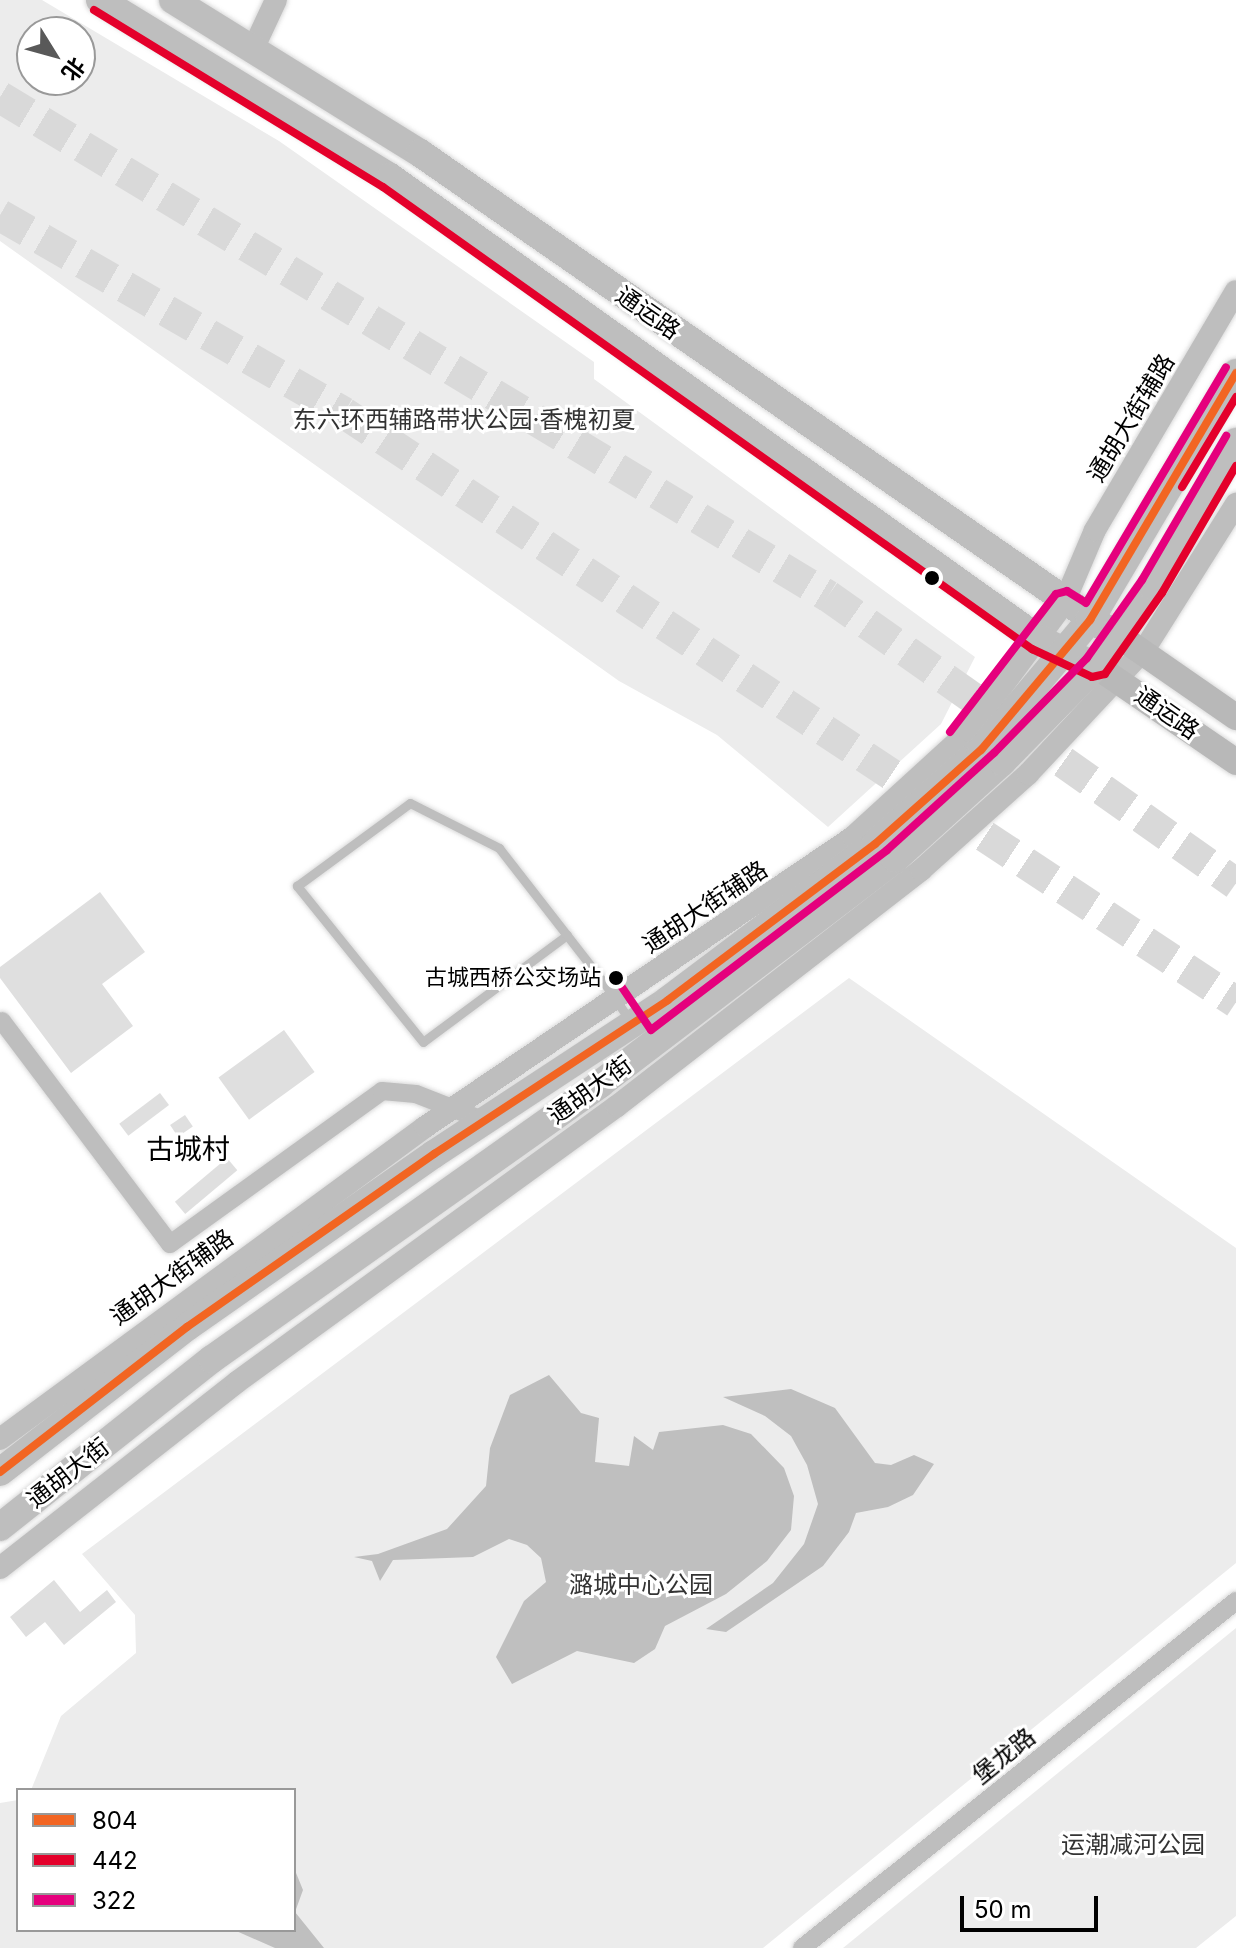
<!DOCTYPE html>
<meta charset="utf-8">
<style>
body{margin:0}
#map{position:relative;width:1236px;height:1948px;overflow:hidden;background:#fff;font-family:Inter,"Noto Sans SC",sans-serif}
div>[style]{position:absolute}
.green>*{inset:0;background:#ececec}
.water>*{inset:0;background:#bfbfbf}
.building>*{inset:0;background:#dfdfdf;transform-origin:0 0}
.motorway-tunnel>*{height:32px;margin-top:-16px;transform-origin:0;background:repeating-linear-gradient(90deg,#d9d9d9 0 32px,transparent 0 48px)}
.roads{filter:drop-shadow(0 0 2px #dbdbdb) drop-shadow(0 0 2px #dbdbdb)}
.service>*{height:9px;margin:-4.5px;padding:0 4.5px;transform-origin:4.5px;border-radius:4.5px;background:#bebebe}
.minor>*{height:18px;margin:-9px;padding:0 9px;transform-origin:9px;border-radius:9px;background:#bebebe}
.tertiary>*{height:22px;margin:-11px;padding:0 11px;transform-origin:11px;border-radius:11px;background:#bebebe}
.secondary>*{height:26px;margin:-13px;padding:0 13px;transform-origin:13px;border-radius:13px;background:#b8b8b8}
.primary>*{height:28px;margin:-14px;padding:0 14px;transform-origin:14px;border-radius:14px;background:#bebebe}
.bus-1>*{height:8px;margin:-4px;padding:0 4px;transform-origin:4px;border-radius:4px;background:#f26522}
.bus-2>*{height:8px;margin:-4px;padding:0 4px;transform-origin:4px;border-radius:4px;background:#e4002b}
.bus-3>*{height:8px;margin:-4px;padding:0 4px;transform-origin:4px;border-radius:4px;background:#e5007d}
.dots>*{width:22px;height:22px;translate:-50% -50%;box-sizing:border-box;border:4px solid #fff;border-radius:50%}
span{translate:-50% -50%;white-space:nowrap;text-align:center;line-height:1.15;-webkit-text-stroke:6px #fff;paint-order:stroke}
.bus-label{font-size:22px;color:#000}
.right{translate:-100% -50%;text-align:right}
.street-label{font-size:24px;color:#000}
.park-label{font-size:24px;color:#333}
.quarter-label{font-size:28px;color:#000}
.legend{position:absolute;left:16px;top:1788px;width:280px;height:144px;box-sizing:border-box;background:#fff;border:2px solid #999;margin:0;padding:10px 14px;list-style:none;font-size:24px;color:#000}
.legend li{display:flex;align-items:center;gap:16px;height:40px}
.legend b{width:40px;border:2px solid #999}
.north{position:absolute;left:16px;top:16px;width:80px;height:80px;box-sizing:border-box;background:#fff;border:2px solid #999;border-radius:50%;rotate:127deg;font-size:22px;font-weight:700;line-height:32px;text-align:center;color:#000}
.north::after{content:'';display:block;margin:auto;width:28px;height:36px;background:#595959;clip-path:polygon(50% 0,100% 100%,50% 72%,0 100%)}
.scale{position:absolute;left:960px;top:1896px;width:138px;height:36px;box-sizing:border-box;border:4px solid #000;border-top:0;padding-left:10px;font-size:24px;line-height:28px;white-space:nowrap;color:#000;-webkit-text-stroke:6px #fff;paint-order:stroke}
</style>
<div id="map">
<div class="green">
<i style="clip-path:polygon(evenodd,0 0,42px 0,279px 141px,594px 362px,594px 379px,975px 657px,941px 724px,828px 827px,717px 735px,619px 681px,0 241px,0 0,32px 32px,80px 32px,80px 80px,32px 80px,32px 32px)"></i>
<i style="clip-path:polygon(849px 978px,1236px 1248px,1236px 1563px,763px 1948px,0 1948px,0 1803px,18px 1800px,18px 1930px,294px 1930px,294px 1790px,31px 1790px,61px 1716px,136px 1653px,135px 1615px,82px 1554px)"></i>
<i style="clip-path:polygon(1236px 1628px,1236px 1916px,1196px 1948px,843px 1948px)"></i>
</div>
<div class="water">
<i style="clip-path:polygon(549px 1375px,581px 1413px,599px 1418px,595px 1462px,629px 1466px,634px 1436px,653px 1450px,659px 1432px,723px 1425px,751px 1434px,784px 1468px,794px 1496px,791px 1530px,767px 1561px,726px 1594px,665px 1626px,655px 1649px,634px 1663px,577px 1651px,512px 1684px,496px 1657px,524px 1601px,546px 1582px,541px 1558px,527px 1545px,509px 1539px,473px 1557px,393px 1560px,380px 1581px,372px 1561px,354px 1557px,378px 1554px,447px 1529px,486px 1486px,490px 1448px,510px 1395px)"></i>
<i style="clip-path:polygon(791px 1389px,835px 1408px,875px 1463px,891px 1465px,914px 1455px,934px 1464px,913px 1495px,888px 1507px,856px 1513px,849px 1532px,823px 1566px,726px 1632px,706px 1629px,773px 1583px,804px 1544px,818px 1504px,807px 1465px,791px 1436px,765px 1416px,723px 1397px)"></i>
<i style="clip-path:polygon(294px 1868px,303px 1890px,295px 1912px,324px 1948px,275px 1948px,234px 1930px,294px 1930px)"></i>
</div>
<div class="building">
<i style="clip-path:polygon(100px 892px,145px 952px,102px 984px,133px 1026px,71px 1073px,0 978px,0 967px)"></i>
<i style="left:284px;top:1030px;width:52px;height:81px;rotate:54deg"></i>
<i style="left:160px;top:1093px;width:15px;height:51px;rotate:53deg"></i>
<i style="left:185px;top:1115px;width:14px;height:18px;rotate:56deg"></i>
<i style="left:227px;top:1158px;width:16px;height:68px;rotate:50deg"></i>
<i style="clip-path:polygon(54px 1580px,80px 1612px,107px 1590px,116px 1602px,64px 1645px,45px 1622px,26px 1637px,10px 1617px)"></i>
</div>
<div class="motorway-tunnel">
<i style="left:0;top:97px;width:967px;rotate:31.08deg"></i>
<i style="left:828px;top:596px;width:499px;rotate:35.2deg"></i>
<i style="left:0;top:215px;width:397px;rotate:29.9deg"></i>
<i style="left:344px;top:413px;width:1069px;rotate:33.44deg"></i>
</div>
<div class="roads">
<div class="service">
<i style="left:567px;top:935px;width:179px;rotate:143.4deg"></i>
<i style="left:423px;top:1042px;width:201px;rotate:-128.9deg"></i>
<i style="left:297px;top:886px;width:140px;rotate:-36.3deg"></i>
<i style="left:410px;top:803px;width:100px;rotate:26.8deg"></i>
<i style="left:499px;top:848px;width:172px;rotate:52.1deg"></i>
<i style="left:605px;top:984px;width:46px;rotate:55.6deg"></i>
</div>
<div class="minor">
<i style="left:2px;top:1021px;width:279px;rotate:53deg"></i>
<i style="left:170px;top:1244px;width:261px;rotate:-35.8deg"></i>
<i style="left:382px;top:1091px;width:34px;rotate:5deg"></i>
<i style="left:416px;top:1094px;width:74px;rotate:21.4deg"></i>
<i style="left:802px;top:1948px;width:556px;rotate:-38.64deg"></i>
</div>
<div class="tertiary">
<i style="left:254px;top:47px;width:52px;rotate:-64.9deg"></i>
<i style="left:0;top:1439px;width:527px;rotate:-36.28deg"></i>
<i style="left:425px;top:1127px;width:517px;rotate:-34.12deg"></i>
<i style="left:853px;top:837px;width:157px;rotate:-42.4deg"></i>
<i style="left:969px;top:731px;width:159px;rotate:-53.4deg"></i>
<i style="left:1064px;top:603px;width:79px;rotate:-67deg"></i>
<i style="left:1095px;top:530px;width:277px;rotate:-59.5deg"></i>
<i style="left:0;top:1568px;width:301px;rotate:-38.1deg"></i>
<i style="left:237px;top:1382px;width:470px;rotate:-36deg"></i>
<i style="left:617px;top:1106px;width:385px;rotate:-37.8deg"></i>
<i style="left:921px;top:870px;width:144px;rotate:-41.9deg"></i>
<i style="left:1028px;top:774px;width:170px;rotate:-46.9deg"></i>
<i style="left:1144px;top:650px;width:173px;rotate:-57.8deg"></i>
</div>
<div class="secondary">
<i style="left:1116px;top:634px;width:146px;rotate:34.7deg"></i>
<i style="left:1096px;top:666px;width:170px;rotate:34.4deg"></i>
</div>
<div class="primary">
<i style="left:100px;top:0;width:340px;rotate:31.4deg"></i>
<i style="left:390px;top:177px;width:797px;rotate:35.45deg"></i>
<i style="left:1039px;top:639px;width:47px;rotate:25.5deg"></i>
<i style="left:173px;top:0;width:291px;rotate:31.8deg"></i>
<i style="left:420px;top:153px;width:834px;rotate:34.74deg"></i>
<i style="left:0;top:1472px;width:237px;rotate:-37.8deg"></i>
<i style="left:187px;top:1327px;width:302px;rotate:-35deg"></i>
<i style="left:434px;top:1154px;width:280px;rotate:-33.3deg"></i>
<i style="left:668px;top:1000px;width:259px;rotate:-37deg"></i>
<i style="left:875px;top:844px;width:142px;rotate:-41.6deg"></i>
<i style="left:981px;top:750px;width:170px;rotate:-50deg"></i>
<i style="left:1090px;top:620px;width:287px;rotate:-59.4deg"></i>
<i style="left:0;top:1527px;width:270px;rotate:-38.4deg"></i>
<i style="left:212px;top:1359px;width:476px;rotate:-35.3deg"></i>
<i style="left:600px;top:1084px;width:371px;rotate:-37.3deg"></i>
<i style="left:895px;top:859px;width:144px;rotate:-42.2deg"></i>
<i style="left:1002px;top:762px;width:134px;rotate:-45.6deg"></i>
<i style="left:1096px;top:666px;width:98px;rotate:-55deg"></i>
<i style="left:1152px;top:586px;width:167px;rotate:-59.7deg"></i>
</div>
</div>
<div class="bus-1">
<i style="left:0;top:1472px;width:237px;rotate:-37.8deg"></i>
<i style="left:187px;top:1327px;width:302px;rotate:-35deg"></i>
<i style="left:434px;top:1154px;width:280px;rotate:-33.3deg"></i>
<i style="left:668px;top:1000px;width:259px;rotate:-37deg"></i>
<i style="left:875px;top:844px;width:142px;rotate:-41.6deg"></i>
<i style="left:981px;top:750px;width:170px;rotate:-50deg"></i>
<i style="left:1090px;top:620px;width:287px;rotate:-59.4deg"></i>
</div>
<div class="bus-2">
<i style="left:94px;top:10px;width:339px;rotate:31.5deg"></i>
<i style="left:383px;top:187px;width:797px;rotate:35.45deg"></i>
<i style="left:1032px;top:649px;width:66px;rotate:25deg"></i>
<i style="left:1092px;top:677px;width:13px;rotate:-13deg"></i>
<i style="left:1105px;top:674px;width:99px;rotate:-54.9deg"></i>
<i style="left:1162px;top:593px;width:147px;rotate:-59.8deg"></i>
<i style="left:1182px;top:487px;width:105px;rotate:-59deg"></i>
</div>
<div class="bus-3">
<i style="left:950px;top:732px;width:174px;rotate:-52.5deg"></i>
<i style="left:1056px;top:594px;width:11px;rotate:-15deg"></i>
<i style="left:1067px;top:591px;width:22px;rotate:32deg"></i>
<i style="left:1086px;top:603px;width:274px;rotate:-59.3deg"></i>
<i style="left:615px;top:977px;width:64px;rotate:55.8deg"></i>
<i style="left:651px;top:1030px;width:297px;rotate:-37.3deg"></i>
<i style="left:887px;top:850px;width:144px;rotate:-42.2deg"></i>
<i style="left:994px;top:753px;width:133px;rotate:-45.6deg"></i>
<i style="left:1087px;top:658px;width:95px;rotate:-54.8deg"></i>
<i style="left:1142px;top:580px;width:167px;rotate:-59.7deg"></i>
</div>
<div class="dots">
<i style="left:932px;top:578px;background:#000"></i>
<i style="left:616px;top:978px;background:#000"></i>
</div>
<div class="bus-label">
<span class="right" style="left:601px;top:978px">古城西桥公交场站</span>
</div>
<div class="street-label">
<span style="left:648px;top:313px;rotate:35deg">通运路</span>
<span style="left:1131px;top:418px;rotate:-59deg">通胡大街辅路</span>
<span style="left:1167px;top:713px;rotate:35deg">通运路</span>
<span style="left:705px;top:907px;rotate:-34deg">通胡大街辅路</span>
<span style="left:590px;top:1090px;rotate:-36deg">通胡大街</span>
<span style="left:172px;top:1277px;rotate:-36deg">通胡大街辅路</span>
<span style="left:68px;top:1473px;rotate:-38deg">通胡大街</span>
<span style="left:1004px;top:1756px;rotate:-39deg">堡龙路</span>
</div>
<div class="park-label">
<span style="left:464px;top:420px">东六环西辅路带状公园·香槐初夏</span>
<span style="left:641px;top:1585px">潞城中心公园</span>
<span style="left:1133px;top:1845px">运潮减河公园</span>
</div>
<div class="quarter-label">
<span style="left:188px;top:1149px">古城村</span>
</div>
<ul class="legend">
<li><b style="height:10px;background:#f26522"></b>804</li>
<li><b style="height:10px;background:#e4002b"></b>442</li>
<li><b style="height:10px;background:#e5007d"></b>322</li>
</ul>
<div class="north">北</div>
<div class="scale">50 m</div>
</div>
